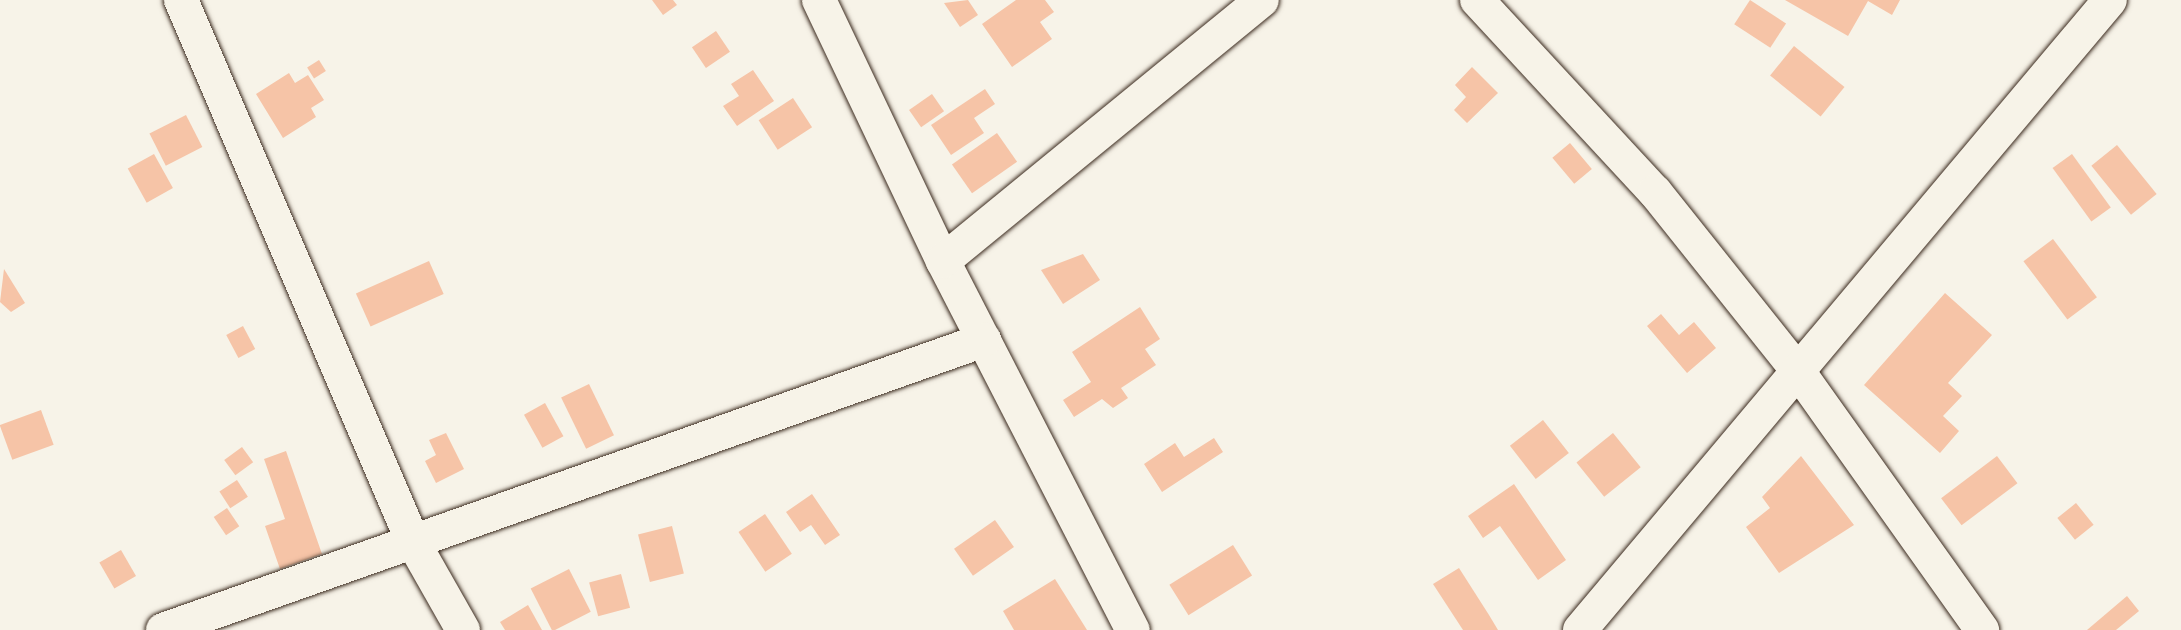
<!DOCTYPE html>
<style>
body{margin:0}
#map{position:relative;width:2181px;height:630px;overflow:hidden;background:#f7f3e8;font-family:"Patrick Hand",sans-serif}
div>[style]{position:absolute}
.building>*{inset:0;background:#f6c4a7;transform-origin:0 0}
.roads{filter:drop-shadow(0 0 2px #3b2a1e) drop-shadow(0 0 2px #3b2a1e)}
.street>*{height:34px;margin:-17px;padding:0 17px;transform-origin:17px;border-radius:17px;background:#f7f3e8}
span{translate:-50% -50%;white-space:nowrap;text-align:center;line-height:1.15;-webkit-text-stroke:8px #f7f3e8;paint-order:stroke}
</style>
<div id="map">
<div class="building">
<i style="clip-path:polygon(652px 0,673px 0,677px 5px,663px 15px)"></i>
<i style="clip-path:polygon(968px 0,978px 15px,960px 27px,944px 3px)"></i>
<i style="clip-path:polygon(1016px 0,1045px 0,1054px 12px,1040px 22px,1052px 39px,1012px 67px,982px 24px)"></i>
<i style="left:1750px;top:0;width:43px;height:29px;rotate:33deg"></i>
<i style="clip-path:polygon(1785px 0,1900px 0,1892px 15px,1868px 1px,1848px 36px)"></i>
<i style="left:716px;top:31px;width:25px;height:29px;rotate:56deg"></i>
<i style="left:1794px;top:46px;width:65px;height:38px;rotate:39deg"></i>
<i style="left:319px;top:60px;width:13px;height:14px;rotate:58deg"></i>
<i style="clip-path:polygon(1472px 67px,1498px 93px,1467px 123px,1454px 110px,1466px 97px,1455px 85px)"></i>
<i style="clip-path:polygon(753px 70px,774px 101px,737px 126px,723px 106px,739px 96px,731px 84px)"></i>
<i style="clip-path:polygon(289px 73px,295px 83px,308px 75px,324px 100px,311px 108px,316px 117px,283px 138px,256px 94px)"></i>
<i style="clip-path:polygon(985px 89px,995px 104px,974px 118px,984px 133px,951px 155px,931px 125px)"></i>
<i style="left:932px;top:94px;width:21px;height:28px;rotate:55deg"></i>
<i style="left:793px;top:98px;width:35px;height:41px;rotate:57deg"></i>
<i style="left:186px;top:115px;width:36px;height:41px;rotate:63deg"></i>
<i style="left:997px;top:133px;width:35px;height:55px;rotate:55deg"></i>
<i style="left:1570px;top:143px;width:34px;height:23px;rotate:50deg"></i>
<i style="left:2117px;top:145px;width:63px;height:33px;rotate:51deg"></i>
<i style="left:154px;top:154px;width:39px;height:30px;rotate:61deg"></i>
<i style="left:2072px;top:154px;width:66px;height:24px;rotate:54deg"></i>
<i style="left:2053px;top:239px;width:73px;height:37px;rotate:53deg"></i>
<i style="clip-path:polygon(1083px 254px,1100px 280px,1063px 304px,1041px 270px)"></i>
<i style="left:429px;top:261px;width:36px;height:80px;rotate:66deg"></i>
<i style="clip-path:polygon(4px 269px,25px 303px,11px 312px,0 302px)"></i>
<i style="clip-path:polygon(1945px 293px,1992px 335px,1948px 383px,1962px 396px,1943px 416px,1959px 431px,1940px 453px,1864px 385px)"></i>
<i style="clip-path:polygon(1140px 307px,1160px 339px,1145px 349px,1156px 365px,1121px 388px,1128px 398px,1113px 408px,1102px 399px,1074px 417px,1063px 400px,1091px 382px,1072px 352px)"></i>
<i style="clip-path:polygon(1661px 314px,1679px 335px,1694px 322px,1716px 348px,1687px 373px,1647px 326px)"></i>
<i style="left:243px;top:326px;width:26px;height:19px;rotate:62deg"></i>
<i style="left:589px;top:384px;width:57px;height:31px;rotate:64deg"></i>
<i style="left:545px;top:403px;width:38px;height:24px;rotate:61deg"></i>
<i style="left:41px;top:410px;width:37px;height:44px;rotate:70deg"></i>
<i style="left:1543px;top:420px;width:42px;height:42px;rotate:52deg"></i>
<i style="clip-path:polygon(446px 433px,464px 469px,436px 483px,425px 461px,436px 455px,429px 440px)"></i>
<i style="left:1613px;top:433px;width:44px;height:47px;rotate:51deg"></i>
<i style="clip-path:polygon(1214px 438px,1223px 452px,1162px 492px,1144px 464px,1175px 443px,1184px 457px)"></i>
<i style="left:242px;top:447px;width:19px;height:22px;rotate:54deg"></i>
<i style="clip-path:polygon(286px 451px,322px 554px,280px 569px,265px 526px,285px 519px,264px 459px)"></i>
<i style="clip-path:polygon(1801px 456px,1854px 525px,1779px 573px,1746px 527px,1770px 508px,1762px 497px)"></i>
<i style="left:1997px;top:456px;width:34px;height:70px;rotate:53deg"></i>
<i style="left:237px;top:480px;width:20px;height:21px;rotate:57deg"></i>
<i style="clip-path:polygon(1514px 484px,1566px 560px,1538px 580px,1500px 526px,1483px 538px,1468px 516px)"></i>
<i style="clip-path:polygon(812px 494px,840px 535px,825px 545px,811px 525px,800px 532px,786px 512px)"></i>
<i style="left:2076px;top:503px;width:28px;height:24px;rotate:51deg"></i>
<i style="left:227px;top:508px;width:22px;height:16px;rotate:56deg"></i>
<i style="left:765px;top:514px;width:48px;height:32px;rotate:56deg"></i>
<i style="left:995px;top:520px;width:33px;height:50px;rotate:55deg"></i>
<i style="left:672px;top:526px;width:49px;height:35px;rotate:76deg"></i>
<i style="left:1233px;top:545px;width:36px;height:75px;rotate:58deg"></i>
<i style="left:121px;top:550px;width:30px;height:25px;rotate:60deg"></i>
<i style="clip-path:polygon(1459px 568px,1489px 615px,1498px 630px,1463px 630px,1433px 584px)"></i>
<i style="left:569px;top:569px;width:48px;height:43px;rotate:63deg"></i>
<i style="left:621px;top:574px;width:35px;height:33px;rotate:75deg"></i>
<i style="clip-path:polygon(1055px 579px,1087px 630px,1014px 630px,1003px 611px)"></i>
<i style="clip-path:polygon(2127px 596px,2139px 611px,2116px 630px,2087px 630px)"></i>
<i style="clip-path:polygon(528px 605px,542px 630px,505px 630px,500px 622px)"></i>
</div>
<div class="roads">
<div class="street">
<i style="left:181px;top:0;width:590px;rotate:66.83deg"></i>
<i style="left:413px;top:542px;width:101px;rotate:60.4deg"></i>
<i style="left:819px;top:0;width:289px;rotate:64.6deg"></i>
<i style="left:943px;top:261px;width:415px;rotate:62.8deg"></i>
<i style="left:1477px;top:0;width:262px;rotate:47.2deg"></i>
<i style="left:1655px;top:192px;width:229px;rotate:51.4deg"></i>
<i style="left:1798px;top:371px;width:318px;rotate:54.6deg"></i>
<i style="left:943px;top:261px;width:412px;rotate:-39.3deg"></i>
<i style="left:163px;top:630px;width:871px;rotate:-19.45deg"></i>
<i style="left:1580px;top:630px;width:823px;rotate:-49.93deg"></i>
</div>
</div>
</div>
